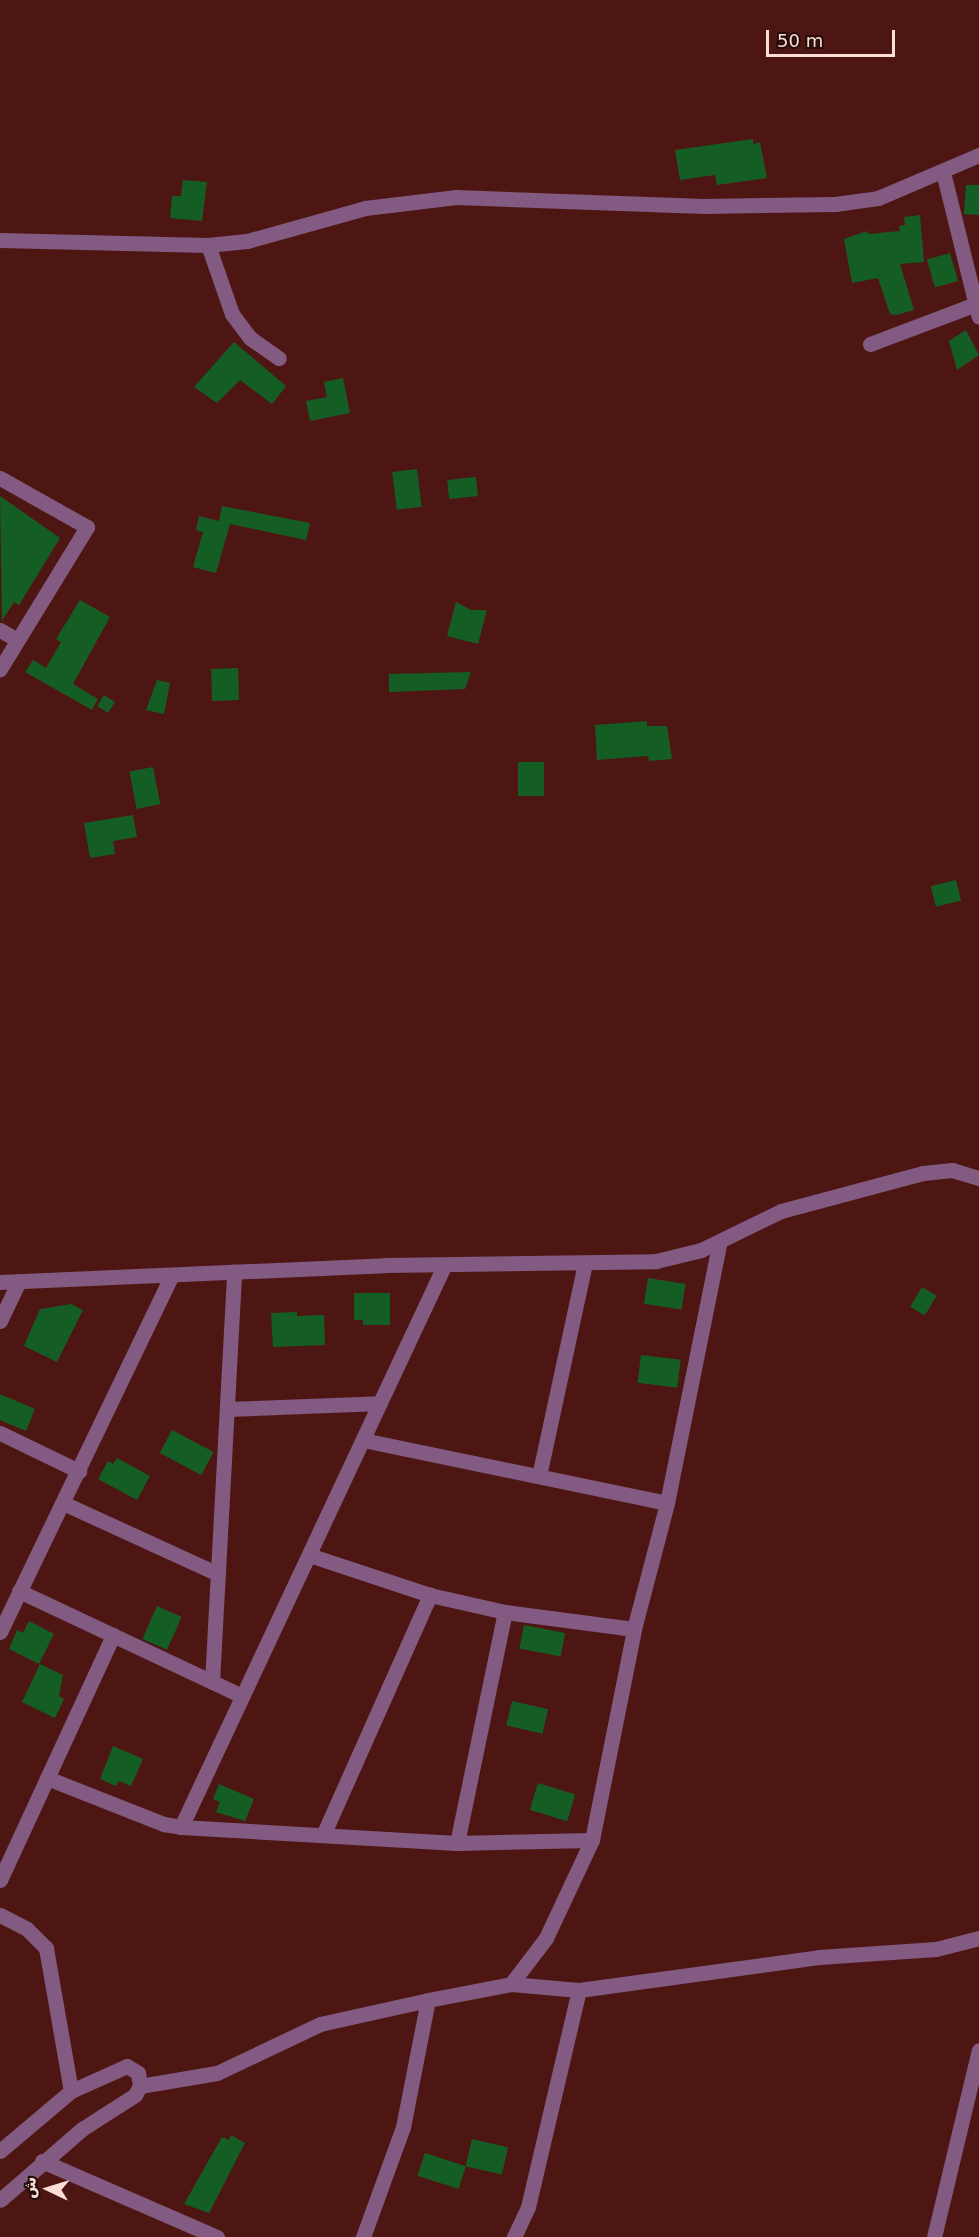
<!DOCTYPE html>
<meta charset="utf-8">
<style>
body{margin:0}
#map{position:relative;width:979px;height:2237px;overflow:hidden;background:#4e1613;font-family:"DejaVu Sans","Noto Naskh Arabic",sans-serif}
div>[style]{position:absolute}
.building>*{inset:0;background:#145e25;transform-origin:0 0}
.minor>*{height:15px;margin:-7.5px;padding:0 7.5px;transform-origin:7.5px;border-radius:7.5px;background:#825a82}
span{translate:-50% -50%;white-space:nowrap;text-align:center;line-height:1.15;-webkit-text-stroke:4.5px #240c09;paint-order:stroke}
.north{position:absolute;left:18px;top:2159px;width:60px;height:60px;-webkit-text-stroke:4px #240c09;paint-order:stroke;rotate:274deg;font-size:16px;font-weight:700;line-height:24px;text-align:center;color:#fbddd8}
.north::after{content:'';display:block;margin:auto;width:21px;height:27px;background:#fbddd8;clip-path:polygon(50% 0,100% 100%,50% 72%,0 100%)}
.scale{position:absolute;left:766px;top:30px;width:129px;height:27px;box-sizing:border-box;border:3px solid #fbddd8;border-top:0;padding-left:8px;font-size:18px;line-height:21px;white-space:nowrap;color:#fbddd8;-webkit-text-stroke:4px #240c09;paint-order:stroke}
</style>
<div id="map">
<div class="building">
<i style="clip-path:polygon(753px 139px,753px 144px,760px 142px,767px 178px,717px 185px,715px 175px,680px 180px,675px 150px)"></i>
<i style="clip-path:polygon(183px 180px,207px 182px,202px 221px,170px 218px,172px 196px,181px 196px)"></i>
<i style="clip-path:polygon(966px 185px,979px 185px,979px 215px,964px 214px)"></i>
<i style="clip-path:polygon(920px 215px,924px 262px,900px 264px,914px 310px,896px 315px,890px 314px,878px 278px,852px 283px,844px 239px,867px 231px,868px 234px,900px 231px,899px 226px,905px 225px,904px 217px)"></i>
<i style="left:950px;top:253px;width:29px;height:24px;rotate:74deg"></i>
<i style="clip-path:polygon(966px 330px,979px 355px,957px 370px,949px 341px)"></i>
<i style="clip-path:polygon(234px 342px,286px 386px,272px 404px,240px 380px,217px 403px,194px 387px)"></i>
<i style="clip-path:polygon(343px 378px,350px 413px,310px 421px,306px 401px,327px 397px,324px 382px)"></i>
<i style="left:417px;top:469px;width:38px;height:25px;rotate:83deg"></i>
<i style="left:476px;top:477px;width:19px;height:29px;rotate:84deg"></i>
<i style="clip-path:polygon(0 496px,60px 538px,19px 605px,14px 602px,2px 621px)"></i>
<i style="clip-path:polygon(222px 506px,310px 523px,306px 540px,230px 524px,216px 573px,193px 567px,203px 532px,196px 530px,199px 516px,219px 521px)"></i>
<i style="clip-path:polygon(80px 600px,110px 617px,73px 684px,98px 699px,92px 710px,25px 672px,33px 660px,46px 668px,61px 642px,56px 639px)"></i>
<i style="clip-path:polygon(456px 602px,471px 610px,487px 610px,478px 644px,447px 636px)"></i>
<i style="left:238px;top:668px;width:32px;height:27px;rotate:88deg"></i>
<i style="clip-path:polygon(471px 672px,465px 689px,389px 692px,389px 674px)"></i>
<i style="clip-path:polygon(157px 680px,170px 683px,164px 714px,146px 710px)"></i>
<i style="left:104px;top:695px;width:13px;height:13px;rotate:32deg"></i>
<i style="clip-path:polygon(647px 721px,647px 726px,667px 726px,672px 759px,649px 761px,648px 756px,597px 760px,595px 725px)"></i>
<i style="left:518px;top:762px;width:26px;height:34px"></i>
<i style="left:153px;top:767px;width:38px;height:24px;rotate:79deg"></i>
<i style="clip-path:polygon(133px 815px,137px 837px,113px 841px,115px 854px,90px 858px,84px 823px)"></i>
<i style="left:956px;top:880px;width:21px;height:26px;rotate:76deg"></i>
<i style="left:648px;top:1278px;width:38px;height:26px;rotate:9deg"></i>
<i style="left:922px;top:1287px;width:17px;height:23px;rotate:31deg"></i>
<i style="clip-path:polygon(354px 1293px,390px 1293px,390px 1325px,363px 1325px,363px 1320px,354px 1320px)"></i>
<i style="clip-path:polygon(71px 1304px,83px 1310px,57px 1362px,24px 1346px,40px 1309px)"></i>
<i style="clip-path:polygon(297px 1312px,297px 1316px,324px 1315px,325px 1345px,273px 1347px,271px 1313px)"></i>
<i style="left:641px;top:1355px;width:40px;height:28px;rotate:7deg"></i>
<i style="clip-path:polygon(0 1394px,35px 1409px,26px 1431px,0 1420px)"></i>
<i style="left:172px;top:1430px;width:47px;height:26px;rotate:28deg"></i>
<i style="clip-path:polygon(117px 1458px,150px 1476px,137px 1500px,98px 1479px,108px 1461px,113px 1464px)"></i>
<i style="left:157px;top:1606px;width:27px;height:36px;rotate:24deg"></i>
<i style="clip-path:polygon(29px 1621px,54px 1634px,39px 1664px,9px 1649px,17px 1630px,23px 1633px)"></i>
<i style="left:524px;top:1625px;width:42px;height:24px;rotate:11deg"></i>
<i style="clip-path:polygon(40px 1664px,63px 1675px,59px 1696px,64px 1699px,55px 1718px,22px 1702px)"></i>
<i style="left:512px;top:1701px;width:37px;height:25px;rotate:13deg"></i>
<i style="clip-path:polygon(113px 1746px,143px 1759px,131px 1786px,119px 1781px,116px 1786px,100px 1779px)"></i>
<i style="left:538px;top:1783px;width:39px;height:28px;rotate:17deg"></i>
<i style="clip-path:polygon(219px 1784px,254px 1799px,245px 1821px,216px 1812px,220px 1802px,213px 1799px)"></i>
<i style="clip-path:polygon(231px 2135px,245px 2143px,209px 2213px,184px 2204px,222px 2137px,229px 2140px)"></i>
<i style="left:472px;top:2139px;width:37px;height:28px;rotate:13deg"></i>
<i style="left:425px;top:2153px;width:43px;height:24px;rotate:18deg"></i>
</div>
<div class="minor">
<i style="left:943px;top:172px;width:149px;rotate:76.1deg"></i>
<i style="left:0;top:240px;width:208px;rotate:1.4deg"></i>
<i style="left:208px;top:245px;width:39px;rotate:-6deg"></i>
<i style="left:247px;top:241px;width:123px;rotate:-15.6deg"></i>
<i style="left:365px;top:208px;width:92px;rotate:-6.9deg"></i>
<i style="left:456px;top:197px;width:248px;rotate:2.1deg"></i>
<i style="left:704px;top:206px;width:131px;rotate:-0.9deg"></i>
<i style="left:835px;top:204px;width:43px;rotate:-7.9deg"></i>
<i style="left:878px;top:198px;width:110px;rotate:-23.1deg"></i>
<i style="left:208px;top:245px;width:73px;rotate:70.8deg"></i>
<i style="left:232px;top:314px;width:30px;rotate:53deg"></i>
<i style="left:250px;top:338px;width:35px;rotate:35deg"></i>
<i style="left:870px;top:344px;width:110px;rotate:-20.7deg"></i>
<i style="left:0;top:478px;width:100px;rotate:29.4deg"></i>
<i style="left:87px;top:527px;width:167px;rotate:121.5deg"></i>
<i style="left:0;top:630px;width:20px;rotate:30deg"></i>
<i style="left:0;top:1282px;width:385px;rotate:-2.5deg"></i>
<i style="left:385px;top:1265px;width:271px;rotate:-0.8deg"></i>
<i style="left:656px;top:1261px;width:46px;rotate:-13.7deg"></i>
<i style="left:701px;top:1250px;width:89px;rotate:-26deg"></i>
<i style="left:781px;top:1211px;width:147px;rotate:-15deg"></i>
<i style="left:923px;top:1173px;width:29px;rotate:-6deg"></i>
<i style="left:952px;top:1170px;width:28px;rotate:17deg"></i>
<i style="left:0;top:1321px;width:44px;rotate:-64.6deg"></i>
<i style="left:227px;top:1409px;width:153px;rotate:-2.2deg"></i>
<i style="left:0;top:1433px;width:88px;rotate:25.7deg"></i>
<i style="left:363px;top:1440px;width:310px;rotate:11.7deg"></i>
<i style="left:539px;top:1476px;width:217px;rotate:-77.8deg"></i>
<i style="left:63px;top:1503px;width:170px;rotate:24.6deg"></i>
<i style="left:309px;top:1555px;width:127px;rotate:18.3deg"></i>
<i style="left:430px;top:1595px;width:77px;rotate:12.8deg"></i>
<i style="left:505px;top:1612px;width:130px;rotate:7.5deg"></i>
<i style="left:19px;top:1591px;width:246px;rotate:25.2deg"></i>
<i style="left:0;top:1632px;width:396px;rotate:-64.3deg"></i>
<i style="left:212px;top:1682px;width:411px;rotate:-86.9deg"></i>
<i style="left:47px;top:1778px;width:126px;rotate:21.5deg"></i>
<i style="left:164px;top:1824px;width:17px;rotate:10deg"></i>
<i style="left:181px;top:1827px;width:276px;rotate:3.3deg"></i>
<i style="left:457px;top:1843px;width:135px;rotate:-1.3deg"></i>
<i style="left:181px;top:1827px;width:620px;rotate:-64.88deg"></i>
<i style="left:324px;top:1833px;width:261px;rotate:-66deg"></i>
<i style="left:457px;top:1843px;width:236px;rotate:-78.3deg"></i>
<i style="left:0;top:1880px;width:270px;rotate:-65.2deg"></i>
<i style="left:0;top:1915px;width:30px;rotate:27deg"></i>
<i style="left:27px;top:1929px;width:27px;rotate:45deg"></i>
<i style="left:46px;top:1948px;width:145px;rotate:80.1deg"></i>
<i style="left:511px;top:1984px;width:68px;rotate:5deg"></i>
<i style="left:579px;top:1990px;width:242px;rotate:-7.8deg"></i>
<i style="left:819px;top:1957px;width:117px;rotate:-3.9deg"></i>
<i style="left:936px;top:1949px;width:44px;rotate:-14.3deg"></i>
<i style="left:140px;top:2086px;width:78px;rotate:-9.6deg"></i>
<i style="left:217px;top:2073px;width:114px;rotate:-25.4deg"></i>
<i style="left:320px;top:2024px;width:111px;rotate:-12.5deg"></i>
<i style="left:0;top:2151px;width:93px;rotate:-40.2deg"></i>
<i style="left:71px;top:2091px;width:61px;rotate:-24.1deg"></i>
<i style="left:127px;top:2066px;width:13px;rotate:32deg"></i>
<i style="left:138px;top:2073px;width:13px;rotate:81deg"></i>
<i style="left:140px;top:2086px;width:10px;rotate:119deg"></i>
<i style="left:135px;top:2095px;width:63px;rotate:147.3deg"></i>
<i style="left:82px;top:2129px;width:108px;rotate:139.1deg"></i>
<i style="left:42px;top:2161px;width:191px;rotate:23.5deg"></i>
<i style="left:363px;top:2237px;width:117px;rotate:-70deg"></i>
<i style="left:403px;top:2127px;width:129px;rotate:-78.9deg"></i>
<i style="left:428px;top:2000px;width:85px;rotate:-10.9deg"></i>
<i style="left:511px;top:1984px;width:58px;rotate:-52.7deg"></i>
<i style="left:546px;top:1938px;width:108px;rotate:-64.9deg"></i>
<i style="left:592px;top:1840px;width:215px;rotate:-78.7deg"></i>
<i style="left:634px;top:1629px;width:130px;rotate:-75.3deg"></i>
<i style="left:667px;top:1503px;width:267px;rotate:-78.6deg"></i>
<i style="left:514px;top:2237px;width:33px;rotate:-65deg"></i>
<i style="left:528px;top:2207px;width:223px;rotate:-76.8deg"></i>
<i style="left:934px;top:2237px;width:192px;rotate:-76.5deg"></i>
</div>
<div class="north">ش</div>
<div class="scale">50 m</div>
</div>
